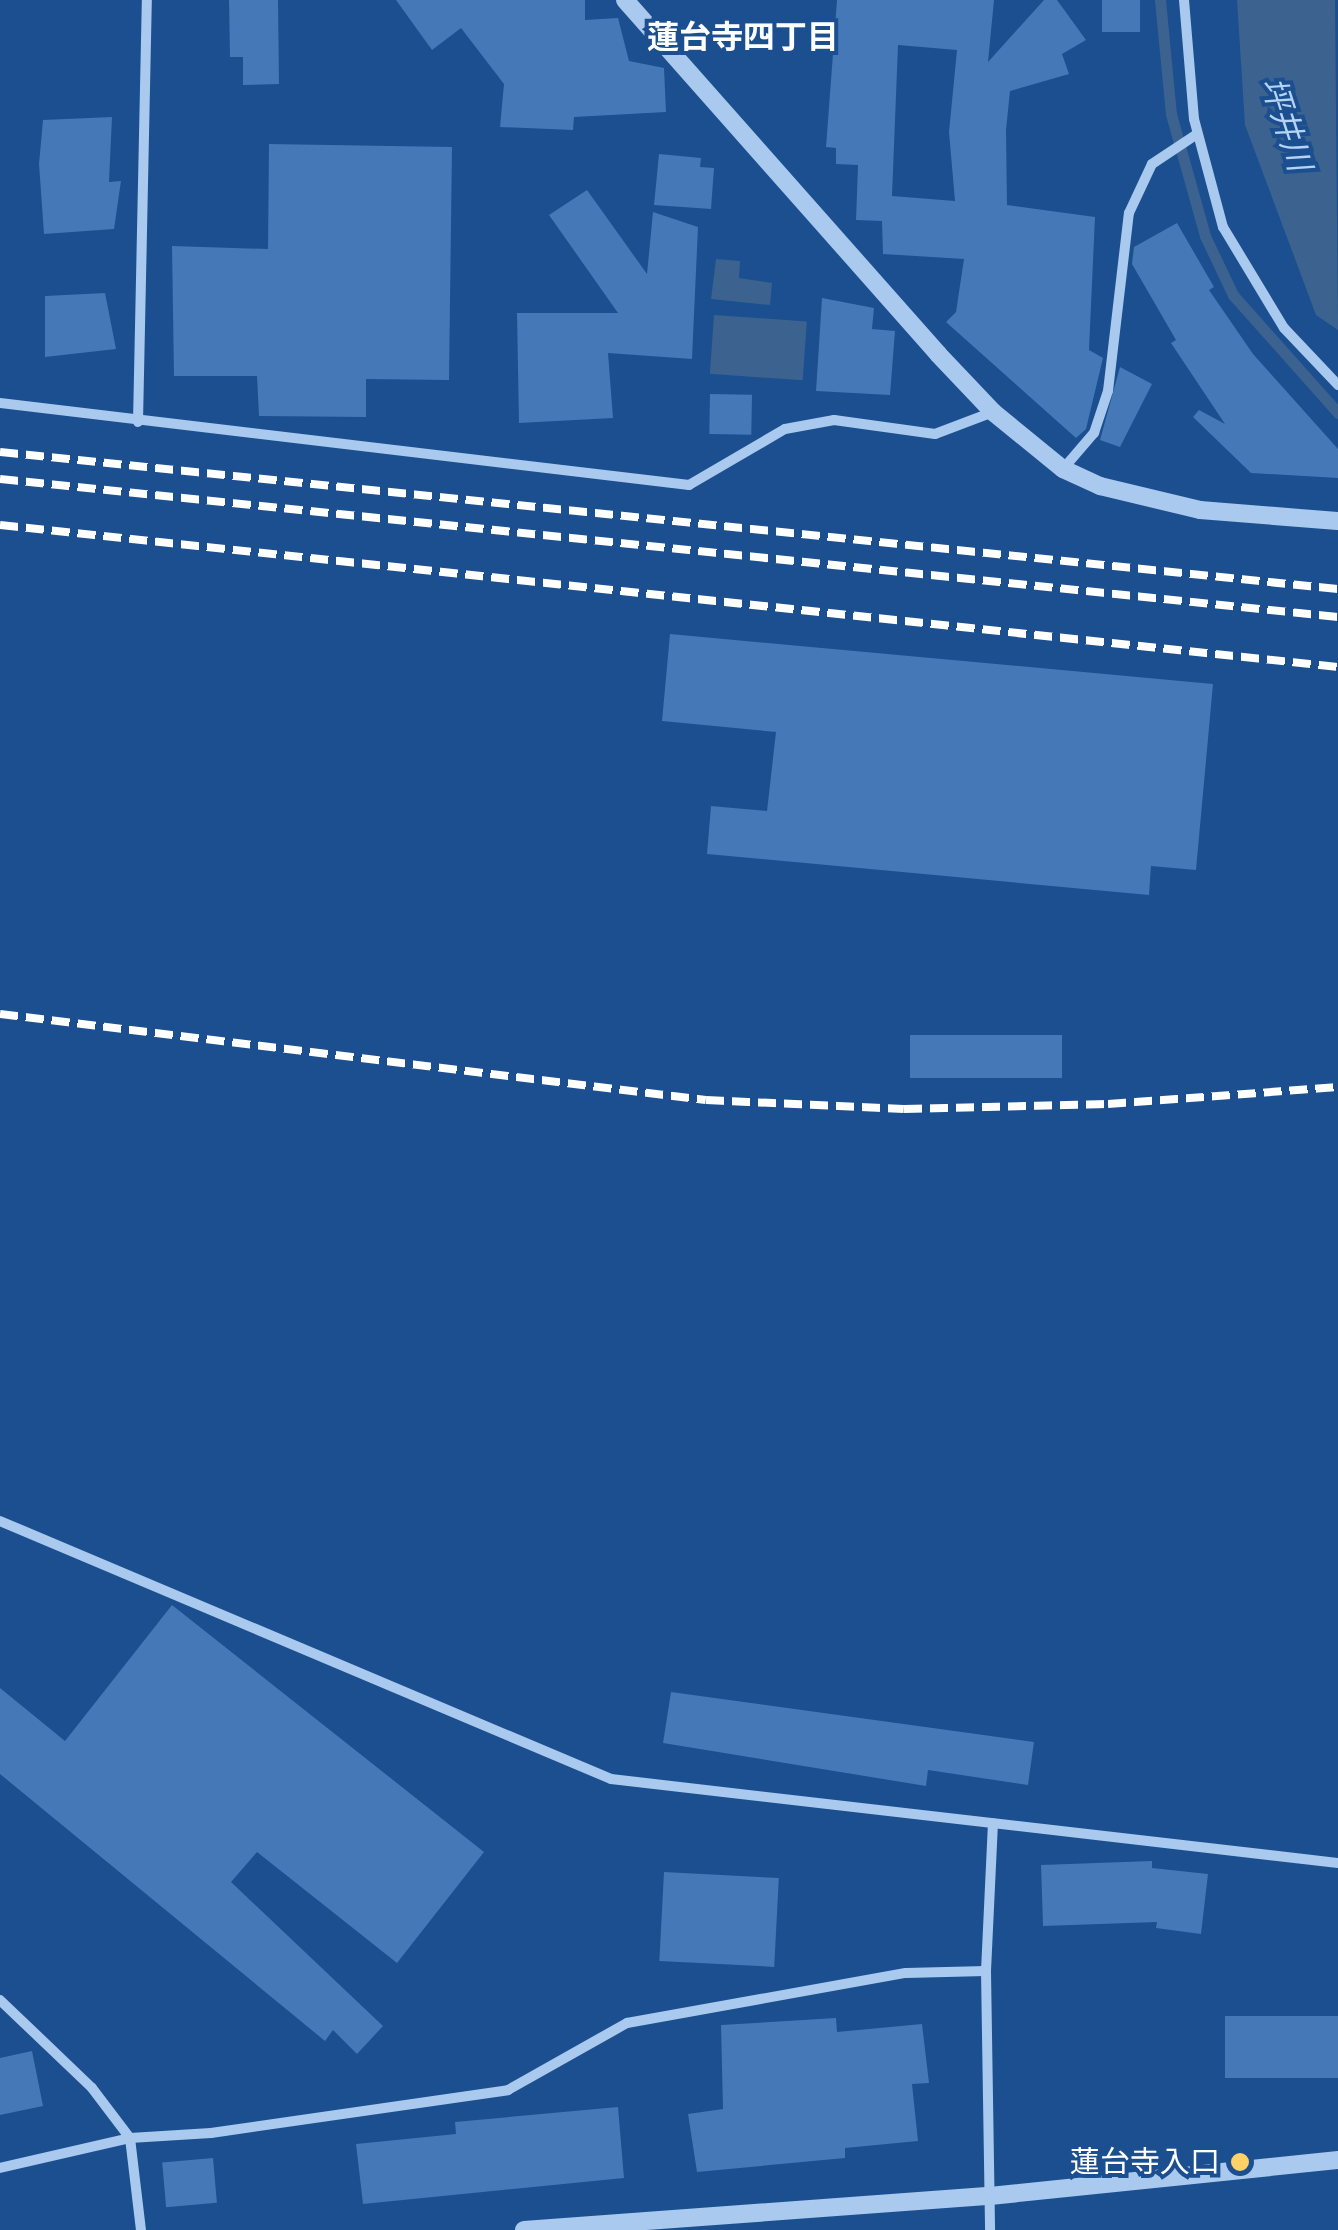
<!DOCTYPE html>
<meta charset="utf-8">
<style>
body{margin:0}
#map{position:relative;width:1338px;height:2230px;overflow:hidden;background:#1b4f8f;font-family:Arial,"Noto Sans JP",sans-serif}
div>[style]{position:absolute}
.water>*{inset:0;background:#3c6290;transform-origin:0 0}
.stream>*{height:11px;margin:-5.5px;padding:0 5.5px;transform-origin:5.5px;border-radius:5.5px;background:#3c6290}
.building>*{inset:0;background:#4478b7;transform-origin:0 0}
.minor>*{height:10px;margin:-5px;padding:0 5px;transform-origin:5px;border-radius:5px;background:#a9c9ee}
.tertiary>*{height:18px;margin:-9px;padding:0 9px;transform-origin:9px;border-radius:9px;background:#a9c9ee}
.rail>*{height:8px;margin-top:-4px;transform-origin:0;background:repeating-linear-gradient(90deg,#fff 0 18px,transparent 0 26px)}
.dots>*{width:28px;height:28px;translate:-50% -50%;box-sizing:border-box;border:5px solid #1b4f8f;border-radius:50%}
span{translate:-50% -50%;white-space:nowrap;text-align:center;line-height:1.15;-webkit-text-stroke:8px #1b4f8f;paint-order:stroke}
.poi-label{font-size:30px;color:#fff}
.right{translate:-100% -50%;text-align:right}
.neighbourhood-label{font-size:32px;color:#fff;font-weight:700}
.water-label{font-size:32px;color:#b5d3f5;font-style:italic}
</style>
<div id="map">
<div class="water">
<i style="clip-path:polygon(1237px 0,1335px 0,1338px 330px,1316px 315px,1245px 125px)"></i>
<i style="clip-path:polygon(716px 259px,740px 261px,739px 278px,772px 283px,770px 305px,711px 299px)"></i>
<i style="left:714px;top:315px;width:93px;height:59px;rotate:4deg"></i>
</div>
<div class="stream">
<i style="left:1160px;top:0;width:115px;rotate:84.5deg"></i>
<i style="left:1171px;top:114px;width:127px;rotate:74.4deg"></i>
<i style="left:1205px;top:236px;width:65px;rotate:64.6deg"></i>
<i style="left:1233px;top:295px;width:158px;rotate:48.3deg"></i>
</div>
<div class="building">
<i style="clip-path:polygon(229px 0,278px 0,279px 84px,243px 85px,243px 57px,230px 57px)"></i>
<i style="clip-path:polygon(396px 0,585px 0,585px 20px,618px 18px,629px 61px,664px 68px,666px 112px,574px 117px,573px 130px,500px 127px,504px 84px,461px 28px,432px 50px)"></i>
<i style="clip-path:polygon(evenodd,837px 0,994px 0,988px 62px,1044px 0,1057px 0,1086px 40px,1062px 54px,1069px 74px,1010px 91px,1006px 130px,1007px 205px,1095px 217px,1089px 350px,1103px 358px,1086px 429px,1076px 438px,946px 322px,956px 312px,964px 259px,883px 254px,882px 221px,856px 220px,858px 165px,836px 164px,836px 148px,826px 147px,837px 0,898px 45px,957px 50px,949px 132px,955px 201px,892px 196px,898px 45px)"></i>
<i style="left:1102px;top:0;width:38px;height:32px"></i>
<i style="clip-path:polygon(112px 117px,109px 182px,121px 181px,114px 229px,44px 234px,39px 164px,43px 120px)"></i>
<i style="clip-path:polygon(269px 144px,452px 147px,449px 380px,366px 379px,366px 417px,259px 416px,257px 376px,174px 376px,172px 246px,268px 249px)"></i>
<i style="clip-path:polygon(659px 154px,701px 158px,700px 167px,714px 168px,711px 209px,654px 205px)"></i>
<i style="clip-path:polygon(587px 190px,647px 274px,653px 212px,698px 227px,692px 359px,608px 353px,613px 418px,519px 423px,517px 313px,618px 313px,549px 215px)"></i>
<i style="clip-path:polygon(1177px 223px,1214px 287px,1209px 290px,1253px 354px,1338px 449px,1338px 478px,1251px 473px,1193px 417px,1199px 410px,1225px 424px,1171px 343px,1176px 340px,1132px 264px,1134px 247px)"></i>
<i style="clip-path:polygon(105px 293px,116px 349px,45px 357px,45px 296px)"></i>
<i style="clip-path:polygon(822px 298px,874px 308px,872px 329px,895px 331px,890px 395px,816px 391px)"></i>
<i style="clip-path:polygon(1120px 367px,1152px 384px,1120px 447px,1100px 440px)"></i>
<i style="left:710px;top:394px;width:42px;height:40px;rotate:1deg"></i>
<i style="clip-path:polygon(670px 634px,1213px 684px,1196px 870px,1151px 866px,1149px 895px,707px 854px,711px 806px,767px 811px,776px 732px,662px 721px)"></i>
<i style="left:910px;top:1035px;width:152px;height:43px"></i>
<i style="clip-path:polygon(172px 1605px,484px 1852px,397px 1963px,257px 1852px,231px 1882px,383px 2026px,357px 2054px,333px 2030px,325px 2041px,0 1774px,0 1688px,65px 1741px)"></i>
<i style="clip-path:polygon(671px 1692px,1034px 1742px,1028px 1785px,928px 1770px,926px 1786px,663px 1743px)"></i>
<i style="clip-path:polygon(1152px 1861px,1152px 1868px,1208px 1874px,1201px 1934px,1156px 1928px,1157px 1922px,1043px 1926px,1041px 1865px)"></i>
<i style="left:664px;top:1872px;width:115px;height:89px;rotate:3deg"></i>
<i style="left:1338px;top:2016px;width:62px;height:113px;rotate:90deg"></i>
<i style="clip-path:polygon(836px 2018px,837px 2032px,922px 2024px,929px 2083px,912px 2084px,918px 2141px,845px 2148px,845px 2158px,697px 2172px,688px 2114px,723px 2109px,721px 2025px)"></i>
<i style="clip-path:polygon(32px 2051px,43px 2106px,0 2115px,0 2058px)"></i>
<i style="clip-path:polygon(618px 2107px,624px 2178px,363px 2204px,356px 2144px,456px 2134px,455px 2122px)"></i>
<i style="left:213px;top:2158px;width:45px;height:51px;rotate:85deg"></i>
</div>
<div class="minor">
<i style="left:1184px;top:0;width:119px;rotate:85.2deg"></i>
<i style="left:1194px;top:119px;width:112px;rotate:75deg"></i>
<i style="left:1223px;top:227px;width:118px;rotate:58.9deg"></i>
<i style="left:1284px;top:328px;width:79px;rotate:46.5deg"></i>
<i style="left:0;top:403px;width:694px;rotate:6.79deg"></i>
<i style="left:689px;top:485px;width:111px;rotate:-30.3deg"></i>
<i style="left:785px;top:429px;width:50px;rotate:-10.4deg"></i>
<i style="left:834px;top:420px;width:102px;rotate:7.9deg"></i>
<i style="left:935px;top:434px;width:62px;rotate:-20.8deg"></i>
<i style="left:138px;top:422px;width:422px;rotate:-88.8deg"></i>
<i style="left:1063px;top:469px;width:48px;rotate:-49.3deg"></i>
<i style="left:1094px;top:433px;width:44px;rotate:-71.6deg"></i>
<i style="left:1108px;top:391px;width:179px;rotate:-83.3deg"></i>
<i style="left:1129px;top:213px;width:54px;rotate:-64.9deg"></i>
<i style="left:1152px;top:164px;width:54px;rotate:-33.7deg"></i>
<i style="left:0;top:1521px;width:663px;rotate:22.89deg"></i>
<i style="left:611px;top:1779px;width:732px;rotate:6.59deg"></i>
<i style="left:986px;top:1971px;width:148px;rotate:-87.3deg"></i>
<i style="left:0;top:2000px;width:127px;rotate:43.7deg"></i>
<i style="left:92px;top:2088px;width:63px;rotate:52.8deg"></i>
<i style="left:130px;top:2138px;width:93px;rotate:83.2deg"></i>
<i style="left:0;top:2168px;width:133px;rotate:-13deg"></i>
<i style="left:130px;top:2138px;width:81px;rotate:-3.5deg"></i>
<i style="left:211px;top:2133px;width:300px;rotate:-8.2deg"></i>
<i style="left:508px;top:2090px;width:137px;rotate:-29.4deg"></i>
<i style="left:627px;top:2023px;width:283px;rotate:-10.2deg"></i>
<i style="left:906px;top:1973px;width:80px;rotate:-1.4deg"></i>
<i style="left:986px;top:1971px;width:259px;rotate:89.1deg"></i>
</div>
<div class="tertiary">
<i style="left:625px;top:0;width:473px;rotate:48.5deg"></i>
<i style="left:938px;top:354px;width:80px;rotate:46.5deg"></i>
<i style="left:993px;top:412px;width:90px;rotate:39.2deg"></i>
<i style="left:1063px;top:469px;width:41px;rotate:24.7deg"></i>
<i style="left:1100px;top:486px;width:103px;rotate:13.5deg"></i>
<i style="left:1200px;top:510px;width:138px;rotate:4.6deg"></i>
<i style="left:524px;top:2230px;width:467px;rotate:-4.2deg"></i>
<i style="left:990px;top:2196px;width:350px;rotate:-5.9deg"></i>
</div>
<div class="rail">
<i style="left:0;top:452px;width:1345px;rotate:5.85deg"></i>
<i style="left:0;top:479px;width:1345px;rotate:5.89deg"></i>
<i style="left:0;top:525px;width:1346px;rotate:6.06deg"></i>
<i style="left:0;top:1014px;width:711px;rotate:6.95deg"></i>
<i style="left:706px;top:1100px;width:198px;rotate:2.6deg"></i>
<i style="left:904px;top:1109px;width:204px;rotate:-1.4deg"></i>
<i style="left:1108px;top:1104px;width:231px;rotate:-4.2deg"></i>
</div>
<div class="dots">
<i style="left:1240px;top:2162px;background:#ffd166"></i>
</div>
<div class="poi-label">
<span class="right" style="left:1220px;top:2162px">蓮台寺入口</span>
</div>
<div class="neighbourhood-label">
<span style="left:743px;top:37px">蓮台寺四丁目</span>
</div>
<div class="water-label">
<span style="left:1286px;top:124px;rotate:72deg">坪井川</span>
</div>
</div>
